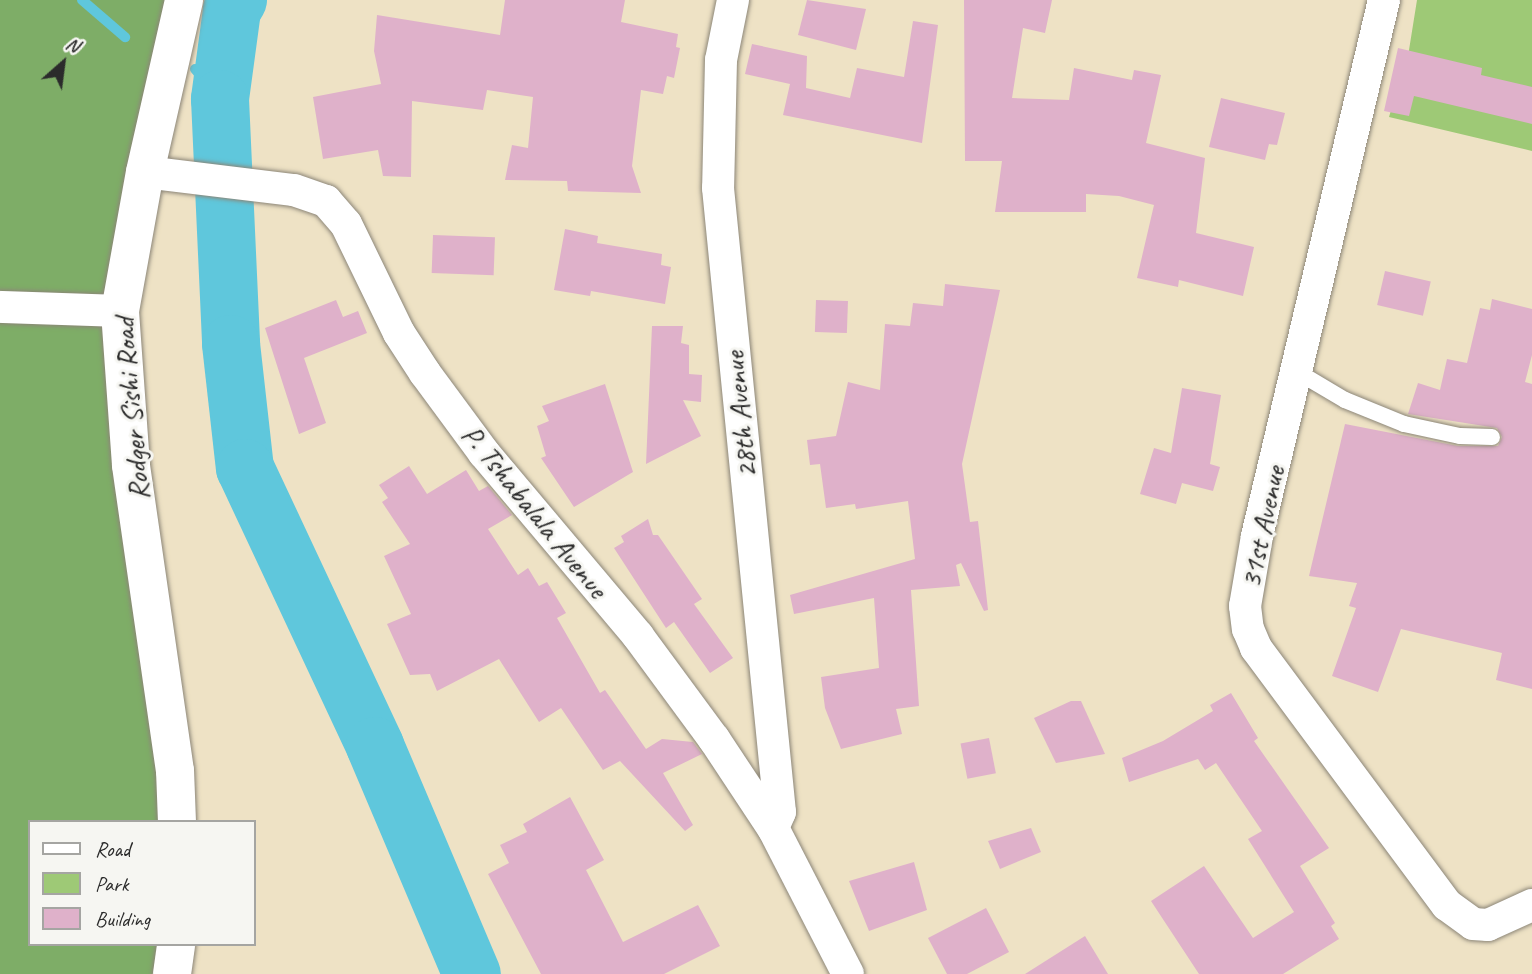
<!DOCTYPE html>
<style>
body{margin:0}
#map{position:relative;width:1532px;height:974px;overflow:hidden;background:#eee2c5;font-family:Caveat,sans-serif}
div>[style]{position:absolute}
.green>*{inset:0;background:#9ec976}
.forest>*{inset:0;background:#7ead67}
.stream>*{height:10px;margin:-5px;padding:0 5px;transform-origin:5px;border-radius:5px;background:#5fc7dc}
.river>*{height:58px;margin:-29px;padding:0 29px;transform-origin:29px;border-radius:29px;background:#5fc7dc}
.building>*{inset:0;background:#dfb1ca;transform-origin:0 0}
.roads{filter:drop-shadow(0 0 2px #8c8678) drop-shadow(0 0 2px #8c8678)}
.service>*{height:16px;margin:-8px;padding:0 8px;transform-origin:8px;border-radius:8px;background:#fff}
.minor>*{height:32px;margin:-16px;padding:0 16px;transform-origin:16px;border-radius:16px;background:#fff}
.tertiary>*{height:38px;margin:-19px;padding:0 19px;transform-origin:19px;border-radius:19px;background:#fff}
span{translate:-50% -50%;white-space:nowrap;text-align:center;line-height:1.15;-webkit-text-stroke:6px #f6f6f2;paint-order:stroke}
.street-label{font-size:30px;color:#2b2b2b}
.legend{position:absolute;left:28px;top:820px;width:228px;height:126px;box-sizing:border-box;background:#f6f6f2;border:2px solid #a5a5a2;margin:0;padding:9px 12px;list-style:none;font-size:21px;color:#2b2b2b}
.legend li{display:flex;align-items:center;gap:14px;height:35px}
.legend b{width:35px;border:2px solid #a5a5a2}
.north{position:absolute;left:28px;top:28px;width:70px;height:70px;-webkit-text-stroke:5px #f6f6f2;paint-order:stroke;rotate:28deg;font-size:19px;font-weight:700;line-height:28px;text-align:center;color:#2b2b2b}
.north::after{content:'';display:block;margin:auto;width:24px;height:32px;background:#2b2b2b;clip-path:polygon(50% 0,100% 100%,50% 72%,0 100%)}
</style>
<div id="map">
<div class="green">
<i style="clip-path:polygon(1417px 0,1532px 0,1532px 151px,1389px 117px,1409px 50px)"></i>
</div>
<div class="forest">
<i style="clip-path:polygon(0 0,182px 0,117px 306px,175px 822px,30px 822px,30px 944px,170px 944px,165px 974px,0 974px)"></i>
</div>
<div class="stream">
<i style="left:82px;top:0;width:57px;rotate:40.7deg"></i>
<i style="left:195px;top:69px;width:39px;rotate:50deg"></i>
</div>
<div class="river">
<i style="left:238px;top:0;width:12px;rotate:121deg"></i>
<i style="left:232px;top:10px;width:90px;rotate:97.7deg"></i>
<i style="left:220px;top:99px;width:245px;rotate:87.4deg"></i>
<i style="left:231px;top:344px;width:125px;rotate:83.6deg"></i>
<i style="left:245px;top:468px;width:307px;rotate:64.9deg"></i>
<i style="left:375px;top:746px;width:248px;rotate:67deg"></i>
</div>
<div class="building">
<i style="clip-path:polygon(505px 0,625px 0,621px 22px,678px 34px,676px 47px,680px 48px,674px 78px,667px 76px,663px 94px,641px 90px,632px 166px,641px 193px,568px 191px,567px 181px,505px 180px,512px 145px,528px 148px,533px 97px,487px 90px,483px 110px,412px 101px,411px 177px,383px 176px,378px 150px,323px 159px,313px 97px,381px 84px,374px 51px,377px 15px,500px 35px)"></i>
<i style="clip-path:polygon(807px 0,866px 9px,856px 50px,798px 35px)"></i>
<i style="clip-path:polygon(964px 0,1052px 0,1045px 33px,1023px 28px,1012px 98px,1069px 100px,1074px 68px,1132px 80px,1134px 70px,1161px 75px,1146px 143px,1205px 158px,1196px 233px,1254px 247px,1243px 296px,1179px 280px,1178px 287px,1137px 278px,1154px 205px,1119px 196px,1086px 194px,1086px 212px,995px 212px,1002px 161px,965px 161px)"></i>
<i style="clip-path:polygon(913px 21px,938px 25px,922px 143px,783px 115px,790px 84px,745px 74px,752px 44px,807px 56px,806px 88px,850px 98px,857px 68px,904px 77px)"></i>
<i style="clip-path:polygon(1398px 48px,1482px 68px,1481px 75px,1532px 87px,1532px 124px,1414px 96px,1409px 116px,1384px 111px)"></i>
<i style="clip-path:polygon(1221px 98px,1285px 113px,1277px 145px,1269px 144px,1265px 160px,1209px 147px)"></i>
<i style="clip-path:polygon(565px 229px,598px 236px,597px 243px,662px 254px,661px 265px,671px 267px,665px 304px,591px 291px,590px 296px,554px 290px)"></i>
<i style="left:433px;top:235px;width:62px;height:38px;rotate:2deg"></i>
<i style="left:1385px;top:271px;width:47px;height:35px;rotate:13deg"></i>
<i style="clip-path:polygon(945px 284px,1000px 290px,962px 464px,970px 522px,978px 521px,988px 610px,984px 611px,961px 563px,956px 565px,960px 586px,911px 590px,919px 706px,896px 709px,902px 734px,841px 749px,825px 708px,821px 677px,879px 668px,874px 598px,794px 614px,790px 595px,915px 559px,908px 501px,856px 509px,855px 504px,826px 508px,820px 464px,810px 465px,807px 440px,836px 436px,848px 382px,880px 390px,885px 324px,910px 326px,913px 303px,943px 306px)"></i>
<i style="clip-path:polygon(1492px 299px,1532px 309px,1532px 355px,1525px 382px,1532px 384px,1532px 689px,1496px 680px,1502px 653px,1401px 629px,1378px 692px,1332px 676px,1356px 608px,1349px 606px,1357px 583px,1309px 576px,1345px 424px,1458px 446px,1498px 446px,1502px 437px,1497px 428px,1408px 414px,1418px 383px,1440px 390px,1447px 359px,1467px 363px,1480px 308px,1490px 310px)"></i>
<i style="clip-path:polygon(336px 300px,343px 317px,358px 311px,367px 333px,304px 358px,326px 423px,299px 434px,265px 328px)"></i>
<i style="left:816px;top:300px;width:32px;height:32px;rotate:2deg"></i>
<i style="clip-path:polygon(652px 326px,683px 326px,681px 343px,689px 345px,689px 374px,702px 375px,701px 402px,683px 400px,701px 436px,646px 464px)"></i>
<i style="clip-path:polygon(605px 384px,633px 472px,574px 507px,541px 458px,546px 456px,537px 426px,549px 421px,542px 406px)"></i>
<i style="clip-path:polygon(1182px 388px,1221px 395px,1210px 464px,1220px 467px,1213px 491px,1182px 483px,1176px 504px,1140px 494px,1154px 448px,1171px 453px)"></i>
<i style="clip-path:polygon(409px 466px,427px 494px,466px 470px,479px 491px,488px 486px,512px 515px,488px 529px,518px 575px,528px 568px,539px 586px,547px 582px,566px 613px,557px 618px,600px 693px,605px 690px,646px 749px,662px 739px,693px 742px,702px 754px,663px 773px,693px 825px,685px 831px,620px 761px,603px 770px,561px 708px,539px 722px,499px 659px,437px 691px,430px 674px,410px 675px,387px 624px,411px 614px,384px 556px,410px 544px,382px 502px,388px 498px,379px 485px)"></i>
<i style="clip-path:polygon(648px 519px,653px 535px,658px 535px,702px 599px,694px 604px,733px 658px,710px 673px,674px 622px,666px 628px,614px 548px,624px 542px,621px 536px)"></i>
<i style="clip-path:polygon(1231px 693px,1258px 738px,1254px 741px,1329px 848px,1300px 866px,1335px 923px,1331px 926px,1339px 939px,1283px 974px,1199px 974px,1151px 901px,1204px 866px,1253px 938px,1294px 912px,1248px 839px,1262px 831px,1216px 763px,1205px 770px,1198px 759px,1129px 782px,1122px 758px,1163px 741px,1213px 711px,1210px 705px)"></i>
<i style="clip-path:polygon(1071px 701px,1081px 701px,1105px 754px,1056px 763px,1034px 718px)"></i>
<i style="left:989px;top:738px;width:36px;height:29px;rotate:79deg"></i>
<i style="clip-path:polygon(570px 797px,604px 860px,586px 870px,623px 942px,698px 905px,720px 946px,664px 974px,541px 974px,488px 874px,509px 863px,500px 845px,527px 832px,523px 824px)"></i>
<i style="clip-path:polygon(1031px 828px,1041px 852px,1000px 869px,988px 841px)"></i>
<i style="clip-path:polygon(914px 862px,927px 910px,869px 931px,849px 881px)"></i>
<i style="clip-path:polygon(986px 908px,1009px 952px,967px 974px,947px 974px,928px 938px)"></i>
<i style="clip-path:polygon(1085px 936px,1108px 974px,1025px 974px)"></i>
</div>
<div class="roads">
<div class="service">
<i style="left:1296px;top:371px;width:57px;rotate:30.6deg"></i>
<i style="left:1345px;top:400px;width:64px;rotate:22.1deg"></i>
<i style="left:1404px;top:424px;width:57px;rotate:12.1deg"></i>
<i style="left:1460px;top:436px;width:32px;rotate:2deg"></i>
</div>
<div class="minor">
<i style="left:733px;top:0;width:61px;rotate:101.3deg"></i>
<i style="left:721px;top:60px;width:128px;rotate:91.3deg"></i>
<i style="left:718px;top:188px;width:627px;rotate:84.33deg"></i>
<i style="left:780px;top:812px;width:17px;rotate:114deg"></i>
<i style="left:1384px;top:0;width:551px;rotate:103.33deg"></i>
<i style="left:1257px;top:536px;width:71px;rotate:99.7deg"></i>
<i style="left:1245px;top:606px;width:23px;rotate:83deg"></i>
<i style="left:1248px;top:629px;width:21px;rotate:67deg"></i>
<i style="left:1256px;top:648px;width:320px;rotate:53.4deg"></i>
<i style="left:1447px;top:905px;width:32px;rotate:36deg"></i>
<i style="left:1473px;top:924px;width:15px;rotate:4deg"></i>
<i style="left:1488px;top:925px;width:48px;rotate:-24.4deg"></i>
<i style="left:145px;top:172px;width:150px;rotate:6.9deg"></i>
<i style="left:294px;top:190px;width:34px;rotate:19deg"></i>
<i style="left:326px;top:201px;width:30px;rotate:49deg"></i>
<i style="left:346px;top:224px;width:121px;rotate:64.1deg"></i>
<i style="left:399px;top:333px;width:48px;rotate:57deg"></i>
<i style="left:425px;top:373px;width:99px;rotate:53.6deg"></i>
<i style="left:484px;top:453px;width:239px;rotate:49.9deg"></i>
<i style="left:638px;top:636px;width:128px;rotate:53.6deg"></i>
<i style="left:714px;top:739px;width:107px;rotate:56.5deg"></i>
<i style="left:773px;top:828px;width:164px;rotate:62.8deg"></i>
<i style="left:0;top:307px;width:120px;rotate:1.9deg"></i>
</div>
<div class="tertiary">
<i style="left:177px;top:822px;width:51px;rotate:-92.2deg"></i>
<i style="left:175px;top:771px;width:309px;rotate:-98.2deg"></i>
<i style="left:131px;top:465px;width:154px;rotate:-94.1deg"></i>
<i style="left:120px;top:311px;width:141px;rotate:-79.8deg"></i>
<i style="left:145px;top:172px;width:176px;rotate:-77.2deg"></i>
<i style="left:172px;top:974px;width:30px;rotate:-82deg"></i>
</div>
</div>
<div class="street-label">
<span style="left:131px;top:409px;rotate:-95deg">Rodger Sishi Road</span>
<span style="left:740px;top:415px;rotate:-96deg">28th Avenue</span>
<span style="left:535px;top:511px;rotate:51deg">P. Tshabalala Avenue</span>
<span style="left:1262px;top:527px;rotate:-78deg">31st Avenue</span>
</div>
<ul class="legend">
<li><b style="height:9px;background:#fff"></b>Road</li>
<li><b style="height:19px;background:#9ec976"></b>Park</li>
<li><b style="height:19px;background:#dfb1ca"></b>Building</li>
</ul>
<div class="north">N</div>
</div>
